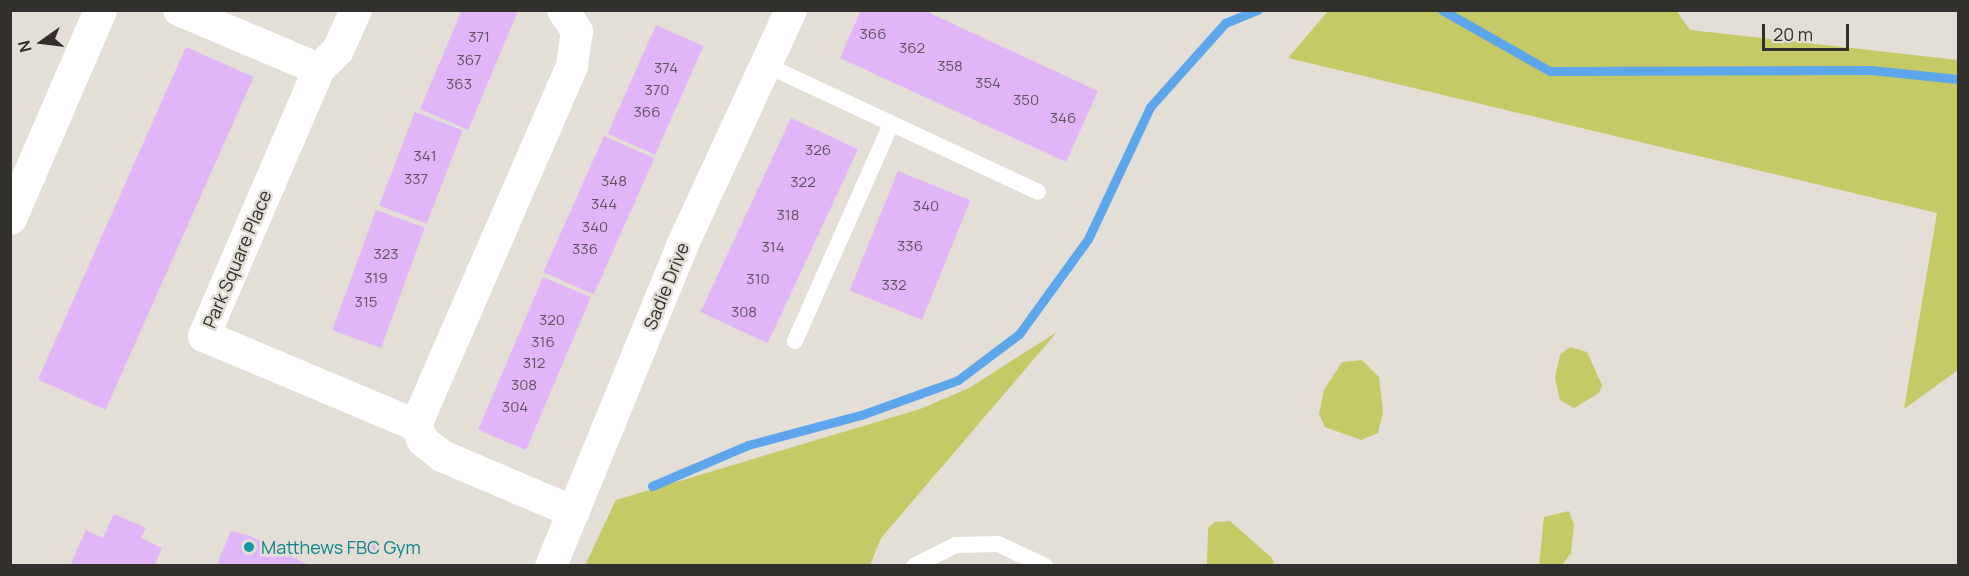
<!DOCTYPE html>
<style>
body{margin:0}
#map{position:relative;width:1969px;height:576px;overflow:hidden;background:#e3ded6;font-family:Manrope,sans-serif}
div>[style]{position:absolute}
.green>*{inset:0;background:#c5ca66}
.stream>*{height:9px;margin:-4.5px;padding:0 4.5px;transform-origin:4.5px;border-radius:4.5px;background:#5da6eb}
.building>*{inset:0;background:#e1b6f8;transform-origin:0 0}
.service>*{height:16px;margin:-8px;padding:0 8px;transform-origin:8px;border-radius:8px;background:#fff}
.minor>*{height:32px;margin:-16px;padding:0 16px;transform-origin:16px;border-radius:16px;background:#fff}
.secondary>*{height:33px;margin:-16.5px;padding:0 16.5px;transform-origin:16.5px;border-radius:16.5px;background:#fff}
.dots>*{width:16px;height:16px;translate:-50% -50%;box-sizing:border-box;border:3px solid #e3ded6;border-radius:50%}
span{translate:-50% -50%;white-space:nowrap;text-align:center;line-height:1.15;-webkit-text-stroke:5px #e3ded6;paint-order:stroke}
.number-label{font-size:15px;color:#5e5260}
.number-label span{-webkit-text-stroke-width:0}
.street-label{font-size:18px;color:#32302d}
.culture-label{font-size:18px;color:#0d838f}
.left{translate:0 -50%;text-align:left}
.frame{position:absolute;inset:0;border:12px solid #32302d;pointer-events:none}
.north{position:absolute;left:12px;top:12px;width:60px;height:60px;-webkit-text-stroke:4px #e3ded6;paint-order:stroke;rotate:256deg;font-size:16px;font-weight:700;line-height:24px;text-align:center;color:#32302d}
.north::after{content:'';display:block;margin:auto;width:21px;height:27px;background:#32302d;clip-path:polygon(50% 0,100% 100%,50% 72%,0 100%)}
.scale{position:absolute;left:1762px;top:24px;width:87px;height:27px;box-sizing:border-box;border:3px solid #32302d;border-top:0;padding-left:8px;font-size:18px;line-height:21px;white-space:nowrap;color:#32302d;-webkit-text-stroke:4px #e3ded6;paint-order:stroke}
</style>
<div id="map">
<div class="green">
<i style="clip-path:polygon(1676px 10px,1690px 30px,1958px 60px,1958px 370px,1904px 409px,1937px 213px,1288px 58px,1328px 11px)"></i>
<i style="clip-path:polygon(1057px 332px,881px 538px,870px 565px,585px 565px,616px 500px,920px 409px,969px 388px)"></i>
<i style="clip-path:polygon(1570px 347px,1587px 352px,1602px 385px,1599px 393px,1574px 408px,1560px 400px,1555px 378px,1560px 355px)"></i>
<i style="clip-path:polygon(1362px 360px,1379px 377px,1383px 412px,1378px 433px,1361px 440px,1325px 427px,1319px 414px,1324px 390px,1342px 362px)"></i>
<i style="clip-path:polygon(1569px 511px,1574px 524px,1571px 553px,1562px 565px,1539px 565px,1544px 517px)"></i>
<i style="clip-path:polygon(1230px 521px,1272px 558px,1274px 565px,1207px 565px,1208px 528px,1215px 522px)"></i>
</div>
<div class="stream">
<i style="left:1442px;top:10px;width:124px;rotate:29.5deg"></i>
<i style="left:1550px;top:71px;width:321px;rotate:-0.2deg"></i>
<i style="left:1871px;top:70px;width:87px;rotate:5.9deg"></i>
<i style="left:652px;top:486px;width:104px;rotate:-23.1deg"></i>
<i style="left:748px;top:445px;width:117px;rotate:-14.9deg"></i>
<i style="left:861px;top:415px;width:103px;rotate:-19.8deg"></i>
<i style="left:958px;top:380px;width:76px;rotate:-37deg"></i>
<i style="left:1019px;top:334px;width:117px;rotate:-54deg"></i>
<i style="left:1088px;top:239px;width:146px;rotate:-64.8deg"></i>
<i style="left:1150px;top:107px;width:113px;rotate:-48.2deg"></i>
<i style="left:1225px;top:23px;width:35px;rotate:-22deg"></i>
</div>
<div class="building">
<i style="clip-path:polygon(462px 10px,518px 11px,468px 130px,420px 109px)"></i>
<i style="clip-path:polygon(861px 10px,923px 10px,1098px 91px,1066px 162px,840px 58px)"></i>
<i style="left:656px;top:25px;width:52px;height:119px;rotate:24deg"></i>
<i style="left:186px;top:47px;width:74px;height:364px;rotate:24deg"></i>
<i style="left:415px;top:112px;width:51px;height:100px;rotate:21deg"></i>
<i style="left:791px;top:118px;width:74px;height:214px;rotate:25deg"></i>
<i style="left:604px;top:136px;width:55px;height:149px;rotate:24deg"></i>
<i style="left:898px;top:171px;width:78px;height:129px;rotate:22deg"></i>
<i style="left:376px;top:210px;width:52px;height:128px;rotate:20deg"></i>
<i style="left:543px;top:277px;width:52px;height:166px;rotate:23deg"></i>
<i style="clip-path:polygon(114px 514px,146px 528px,141px 538px,162px 548px,154px 566px,70px 566px,86px 530px,103px 538px)"></i>
<i style="clip-path:polygon(231px 531px,250px 536px,311px 566px,216px 566px)"></i>
<i style="left:366px;top:541px;width:13px;height:12px;rotate:23deg"></i>
</div>
<div class="service">
<i style="left:766px;top:65px;width:300px;rotate:25deg"></i>
<i style="left:795px;top:341px;width:237px;rotate:-66.1deg"></i>
<i style="left:914px;top:566px;width:47px;rotate:-26.6deg"></i>
<i style="left:956px;top:545px;width:42px;rotate:-1.4deg"></i>
<i style="left:998px;top:544px;width:52px;rotate:25.1deg"></i>
</div>
<div class="minor">
<i style="left:179px;top:10px;width:152px;rotate:22.9deg"></i>
<i style="left:356px;top:10px;width:44px;rotate:114.2deg"></i>
<i style="left:338px;top:50px;width:27px;rotate:135deg"></i>
<i style="left:319px;top:69px;width:291px;rotate:113.3deg"></i>
<i style="left:204px;top:336px;width:230px;rotate:22.8deg"></i>
<i style="left:416px;top:425px;width:17px;rotate:66deg"></i>
<i style="left:423px;top:441px;width:24px;rotate:38deg"></i>
<i style="left:442px;top:456px;width:143px;rotate:23deg"></i>
<i style="left:416px;top:425px;width:391px;rotate:-66.5deg"></i>
<i style="left:572px;top:66px;width:35px;rotate:-82deg"></i>
<i style="left:577px;top:31px;width:25px;rotate:-124deg"></i>
<i style="left:551px;top:566px;width:346px;rotate:-67.7deg"></i>
<i style="left:682px;top:246px;width:260px;rotate:-65.2deg"></i>
</div>
<div class="secondary">
<i style="left:10px;top:218px;width:227px;rotate:-66.6deg"></i>
</div>
<div class="dots">
<i style="left:249px;top:547px;background:#0f9aa8"></i>
</div>
<div class="number-label">
<span style="left:873px;top:34px">366</span>
<span style="left:479px;top:37px">371</span>
<span style="left:912px;top:48px">362</span>
<span style="left:469px;top:60px">367</span>
<span style="left:950px;top:66px">358</span>
<span style="left:666px;top:68px">374</span>
<span style="left:988px;top:83px">354</span>
<span style="left:459px;top:84px">363</span>
<span style="left:657px;top:90px">370</span>
<span style="left:1026px;top:100px">350</span>
<span style="left:647px;top:112px">366</span>
<span style="left:1063px;top:118px">346</span>
<span style="left:818px;top:150px">326</span>
<span style="left:425px;top:156px">341</span>
<span style="left:416px;top:179px">337</span>
<span style="left:614px;top:181px">348</span>
<span style="left:803px;top:182px">322</span>
<span style="left:604px;top:204px">344</span>
<span style="left:926px;top:206px">340</span>
<span style="left:788px;top:215px">318</span>
<span style="left:595px;top:227px">340</span>
<span style="left:910px;top:246px">336</span>
<span style="left:773px;top:247px">314</span>
<span style="left:585px;top:249px">336</span>
<span style="left:386px;top:254px">323</span>
<span style="left:376px;top:278px">319</span>
<span style="left:758px;top:279px">310</span>
<span style="left:894px;top:285px">332</span>
<span style="left:366px;top:302px">315</span>
<span style="left:744px;top:312px">308</span>
<span style="left:552px;top:320px">320</span>
<span style="left:543px;top:342px">316</span>
<span style="left:534px;top:363px">312</span>
<span style="left:524px;top:385px">308</span>
<span style="left:515px;top:407px">304</span>
</div>
<div class="street-label">
<span style="left:237px;top:259px;rotate:-67deg">Park Square Place</span>
<span style="left:666px;top:286px;rotate:-68deg">Sadie Drive</span>
</div>
<div class="culture-label">
<span class="left" style="left:261px;top:547px">Matthews FBC Gym</span>
</div>
<div class="frame"></div>
<div class="north">N</div>
<div class="scale">20 m</div>
</div>
